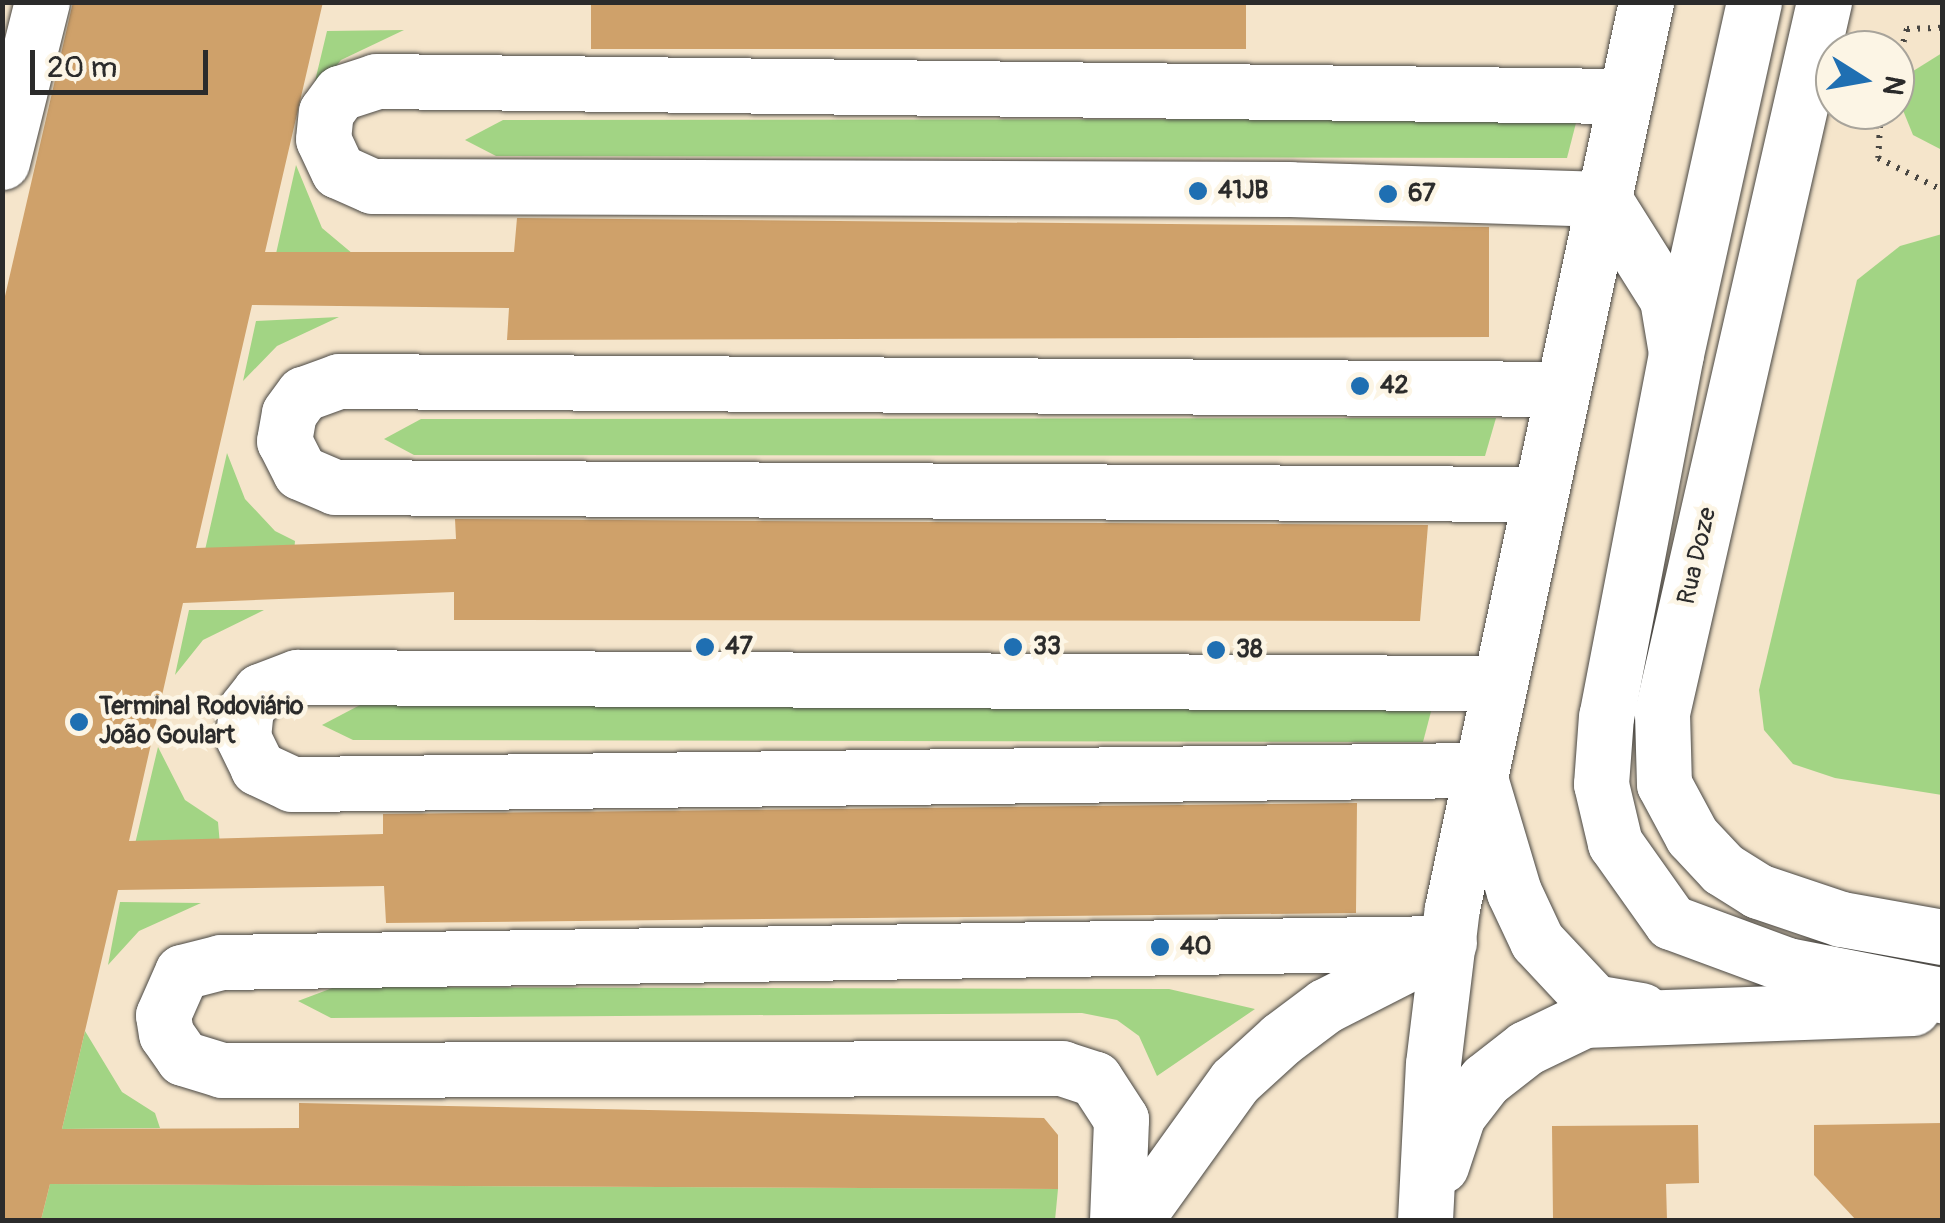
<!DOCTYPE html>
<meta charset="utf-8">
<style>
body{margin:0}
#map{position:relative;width:1945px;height:1223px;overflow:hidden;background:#f5e5cb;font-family:Pangolin,sans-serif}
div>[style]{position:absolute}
.green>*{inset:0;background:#a2d484}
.building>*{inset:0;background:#cfa16a;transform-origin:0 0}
.path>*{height:6px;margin-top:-3px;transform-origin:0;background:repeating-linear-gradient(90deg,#494743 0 2.5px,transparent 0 10.5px)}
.roads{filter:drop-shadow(0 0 2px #494743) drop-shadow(0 0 2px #494743)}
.minor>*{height:55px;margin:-27.5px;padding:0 27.5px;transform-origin:27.5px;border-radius:27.5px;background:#fff}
.dots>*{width:28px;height:28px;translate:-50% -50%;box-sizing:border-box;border:5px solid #fcf5e5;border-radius:50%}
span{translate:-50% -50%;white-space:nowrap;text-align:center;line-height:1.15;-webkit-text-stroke:9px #fcf5e5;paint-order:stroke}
.poi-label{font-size:25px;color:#2b2b2b;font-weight:700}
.left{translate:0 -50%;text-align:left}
.street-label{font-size:25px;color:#2b2b2b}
.frame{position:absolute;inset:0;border:5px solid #2b2b2b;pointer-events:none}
.north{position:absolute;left:1815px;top:30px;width:100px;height:100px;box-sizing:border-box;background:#fcf5e5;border:2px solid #a8a49b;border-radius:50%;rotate:101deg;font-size:28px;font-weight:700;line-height:40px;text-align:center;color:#2b2b2b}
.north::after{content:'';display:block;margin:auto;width:35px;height:45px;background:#1f6fb2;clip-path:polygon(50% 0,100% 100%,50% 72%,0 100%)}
.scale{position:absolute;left:30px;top:50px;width:178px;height:45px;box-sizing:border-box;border:5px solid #2b2b2b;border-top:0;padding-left:12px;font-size:30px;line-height:35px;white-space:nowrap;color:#2b2b2b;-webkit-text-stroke:8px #fcf5e5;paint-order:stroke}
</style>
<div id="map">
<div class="green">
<i style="clip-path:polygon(404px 30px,341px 60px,311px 98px,327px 31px)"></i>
<i style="clip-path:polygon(1942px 53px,1942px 150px,1913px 135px,1900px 103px,1910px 73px)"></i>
<i style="clip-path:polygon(1577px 119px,1567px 158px,496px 156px,465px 140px,503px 120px)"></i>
<i style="clip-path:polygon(296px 165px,322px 228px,359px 259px,273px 267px)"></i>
<i style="clip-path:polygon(1942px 234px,1942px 795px,1835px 778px,1793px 764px,1764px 730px,1759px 690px,1857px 280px,1900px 246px)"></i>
<i style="clip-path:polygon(339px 317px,277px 346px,243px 381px,256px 321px)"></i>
<i style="clip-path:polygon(1496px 418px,1485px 456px,414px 455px,384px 439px,421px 419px)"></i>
<i style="clip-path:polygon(227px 453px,245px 499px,275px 531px,295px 541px,294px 553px,205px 550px)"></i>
<i style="clip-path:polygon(189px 610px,264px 610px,203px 640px,175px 675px)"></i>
<i style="clip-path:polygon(1433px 704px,1423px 742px,353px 740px,322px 725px,360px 705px)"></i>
<i style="clip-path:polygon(158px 747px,185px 800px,218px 822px,220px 845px,135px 844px)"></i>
<i style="clip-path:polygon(120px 902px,201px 903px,139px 931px,108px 965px)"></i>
<i style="clip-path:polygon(335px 987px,1169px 989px,1255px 1009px,1157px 1076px,1139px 1036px,1117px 1020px,1082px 1013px,331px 1018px,298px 1001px)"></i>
<i style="clip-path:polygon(85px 1031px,122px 1092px,155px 1113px,160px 1128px,62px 1129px)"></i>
<i style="clip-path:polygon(50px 1184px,1058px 1189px,1055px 1220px,41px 1220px)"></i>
</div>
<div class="building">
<i style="clip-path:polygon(73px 2px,323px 2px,265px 252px,514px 252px,517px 218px,1489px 227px,1489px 337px,507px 340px,509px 308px,252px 305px,196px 548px,456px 539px,455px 519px,1428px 525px,1420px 621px,454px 620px,454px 592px,183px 603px,129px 841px,383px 834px,383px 814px,1357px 803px,1356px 913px,386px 923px,384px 886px,118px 890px,62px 1129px,299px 1128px,299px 1103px,1044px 1118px,1058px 1135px,1058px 1189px,50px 1184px,41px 1220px,2px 1220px,2px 309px)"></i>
<i style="left:591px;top:2px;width:655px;height:47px"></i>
<i style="clip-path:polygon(1942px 1123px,1942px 1220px,1856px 1220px,1814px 1175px,1814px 1125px)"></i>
<i style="clip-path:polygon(1698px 1125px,1699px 1183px,1666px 1184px,1667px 1220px,1553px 1220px,1552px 1126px)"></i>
</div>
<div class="path">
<i style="left:1895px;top:72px;width:45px;rotate:-74.4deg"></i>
<i style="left:1907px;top:29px;width:35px;rotate:-2deg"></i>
<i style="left:1880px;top:125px;width:16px;rotate:-75deg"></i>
<i style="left:1855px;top:126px;width:25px;rotate:-2deg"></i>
<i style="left:1880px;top:125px;width:33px;rotate:93deg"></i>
<i style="left:1878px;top:158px;width:72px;rotate:26.6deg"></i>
</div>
<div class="roads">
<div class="minor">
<i style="left:1754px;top:2px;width:361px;rotate:102.5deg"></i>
<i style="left:1676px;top:354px;width:369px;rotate:100.9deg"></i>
<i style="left:1606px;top:716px;width:68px;rotate:94.2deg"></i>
<i style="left:1601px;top:784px;width:61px;rotate:76.7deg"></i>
<i style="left:1615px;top:843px;width:97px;rotate:54.7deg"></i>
<i style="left:1671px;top:922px;width:124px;rotate:20.3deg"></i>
<i style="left:1787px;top:965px;width:158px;rotate:11deg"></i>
<i style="left:1824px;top:2px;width:729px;rotate:102.84deg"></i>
<i style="left:1662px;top:713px;width:71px;rotate:88.4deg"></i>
<i style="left:1664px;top:784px;width:59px;rotate:61.7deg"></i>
<i style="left:1692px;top:836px;width:45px;rotate:46.8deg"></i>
<i style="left:1723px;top:869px;width:41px;rotate:32.2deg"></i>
<i style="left:1758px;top:891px;width:88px;rotate:18.6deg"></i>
<i style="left:1841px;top:919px;width:103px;rotate:10.1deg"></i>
<i style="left:2px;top:162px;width:165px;rotate:-76deg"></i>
<i style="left:1604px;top:199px;width:314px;rotate:-178.2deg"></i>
<i style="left:1290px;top:189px;width:918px;rotate:-179.81deg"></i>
<i style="left:372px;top:186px;width:37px;rotate:-156deg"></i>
<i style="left:338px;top:171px;width:35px;rotate:-115deg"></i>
<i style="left:323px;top:139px;width:27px;rotate:-84deg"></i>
<i style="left:326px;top:112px;width:24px;rotate:-54deg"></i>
<i style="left:340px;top:93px;width:38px;rotate:-18deg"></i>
<i style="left:376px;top:81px;width:1250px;rotate:0.69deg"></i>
<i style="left:1604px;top:199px;width:118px;rotate:57.8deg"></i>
<i style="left:1667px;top:299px;width:49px;rotate:80.5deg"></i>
<i style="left:1538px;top:494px;width:1203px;rotate:-179.67deg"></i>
<i style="left:335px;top:487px;width:38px;rotate:-157deg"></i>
<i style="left:300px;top:472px;width:35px;rotate:-117deg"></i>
<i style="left:284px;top:441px;width:28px;rotate:-80deg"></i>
<i style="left:289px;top:413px;width:24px;rotate:-54deg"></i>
<i style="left:303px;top:394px;width:38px;rotate:-20deg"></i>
<i style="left:339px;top:381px;width:1223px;rotate:0.37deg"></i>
<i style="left:1478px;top:770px;width:1186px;rotate:179.32deg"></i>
<i style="left:292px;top:784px;width:38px;rotate:-155deg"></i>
<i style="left:258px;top:768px;width:34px;rotate:-116deg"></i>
<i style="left:243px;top:737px;width:28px;rotate:-84deg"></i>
<i style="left:246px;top:709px;width:23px;rotate:-52deg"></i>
<i style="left:260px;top:691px;width:40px;rotate:-21deg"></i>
<i style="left:297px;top:677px;width:1200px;rotate:0.29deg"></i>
<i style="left:1480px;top:778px;width:119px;rotate:73.4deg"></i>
<i style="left:1514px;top:892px;width:54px;rotate:64.9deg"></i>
<i style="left:1537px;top:941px;width:83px;rotate:46.9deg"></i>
<i style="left:1594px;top:1002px;width:48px;rotate:9.7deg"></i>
<i style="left:1441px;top:1166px;width:54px;rotate:-71.6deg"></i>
<i style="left:1458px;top:1115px;width:44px;rotate:-52.4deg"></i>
<i style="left:1485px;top:1080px;width:52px;rotate:-38deg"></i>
<i style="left:1526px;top:1048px;width:64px;rotate:-25.8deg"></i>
<i style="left:1584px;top:1020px;width:329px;rotate:-2.1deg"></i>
<i style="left:1117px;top:1220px;width:101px;rotate:-87.7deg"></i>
<i style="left:1121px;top:1119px;width:48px;rotate:-123deg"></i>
<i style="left:1095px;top:1079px;width:35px;rotate:-162deg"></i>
<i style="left:1062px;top:1068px;width:840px;rotate:179.86deg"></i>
<i style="left:222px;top:1070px;width:41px;rotate:-162.9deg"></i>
<i style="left:183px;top:1058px;width:29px;rotate:-125deg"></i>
<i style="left:166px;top:1034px;width:19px;rotate:-99deg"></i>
<i style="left:163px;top:1015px;width:47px;rotate:-66.2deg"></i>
<i style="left:182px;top:972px;width:40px;rotate:-14.4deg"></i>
<i style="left:221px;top:962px;width:1228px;rotate:-0.89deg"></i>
<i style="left:1135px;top:1220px;width:171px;rotate:-54.3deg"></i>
<i style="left:1235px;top:1081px;width:62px;rotate:-42.4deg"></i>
<i style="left:1281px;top:1039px;width:55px;rotate:-36.9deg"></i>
<i style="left:1325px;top:1006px;width:126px;rotate:-27deg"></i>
<i style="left:1425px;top:1220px;width:156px;rotate:-87.1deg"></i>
<i style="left:1433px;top:1064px;width:157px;rotate:-83.1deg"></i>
<i style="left:1452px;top:908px;width:927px;rotate:-77.91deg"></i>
</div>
</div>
<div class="dots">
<i style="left:1198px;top:191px;background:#1f6fb2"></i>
<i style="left:1388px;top:194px;background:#1f6fb2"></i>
<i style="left:1360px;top:386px;background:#1f6fb2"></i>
<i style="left:705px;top:647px;background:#1f6fb2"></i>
<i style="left:1013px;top:647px;background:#1f6fb2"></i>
<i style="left:1216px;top:650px;background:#1f6fb2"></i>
<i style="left:79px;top:722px;background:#1f6fb2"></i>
<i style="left:1160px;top:947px;background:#1f6fb2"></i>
</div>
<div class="poi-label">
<span class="left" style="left:1218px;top:191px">41JB</span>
<span class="left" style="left:1408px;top:194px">67</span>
<span class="left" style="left:1380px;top:386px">42</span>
<span class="left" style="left:725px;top:647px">47</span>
<span class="left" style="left:1033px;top:647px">33</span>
<span class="left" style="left:1236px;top:650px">38</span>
<span class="left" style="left:99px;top:722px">Terminal Rodoviário<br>João Goulart</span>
<span class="left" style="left:1180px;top:947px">40</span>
</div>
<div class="street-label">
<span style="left:1698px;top:556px;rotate:-77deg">Rua Doze</span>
</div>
<div class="frame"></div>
<div class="north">N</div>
<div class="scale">20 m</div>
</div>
